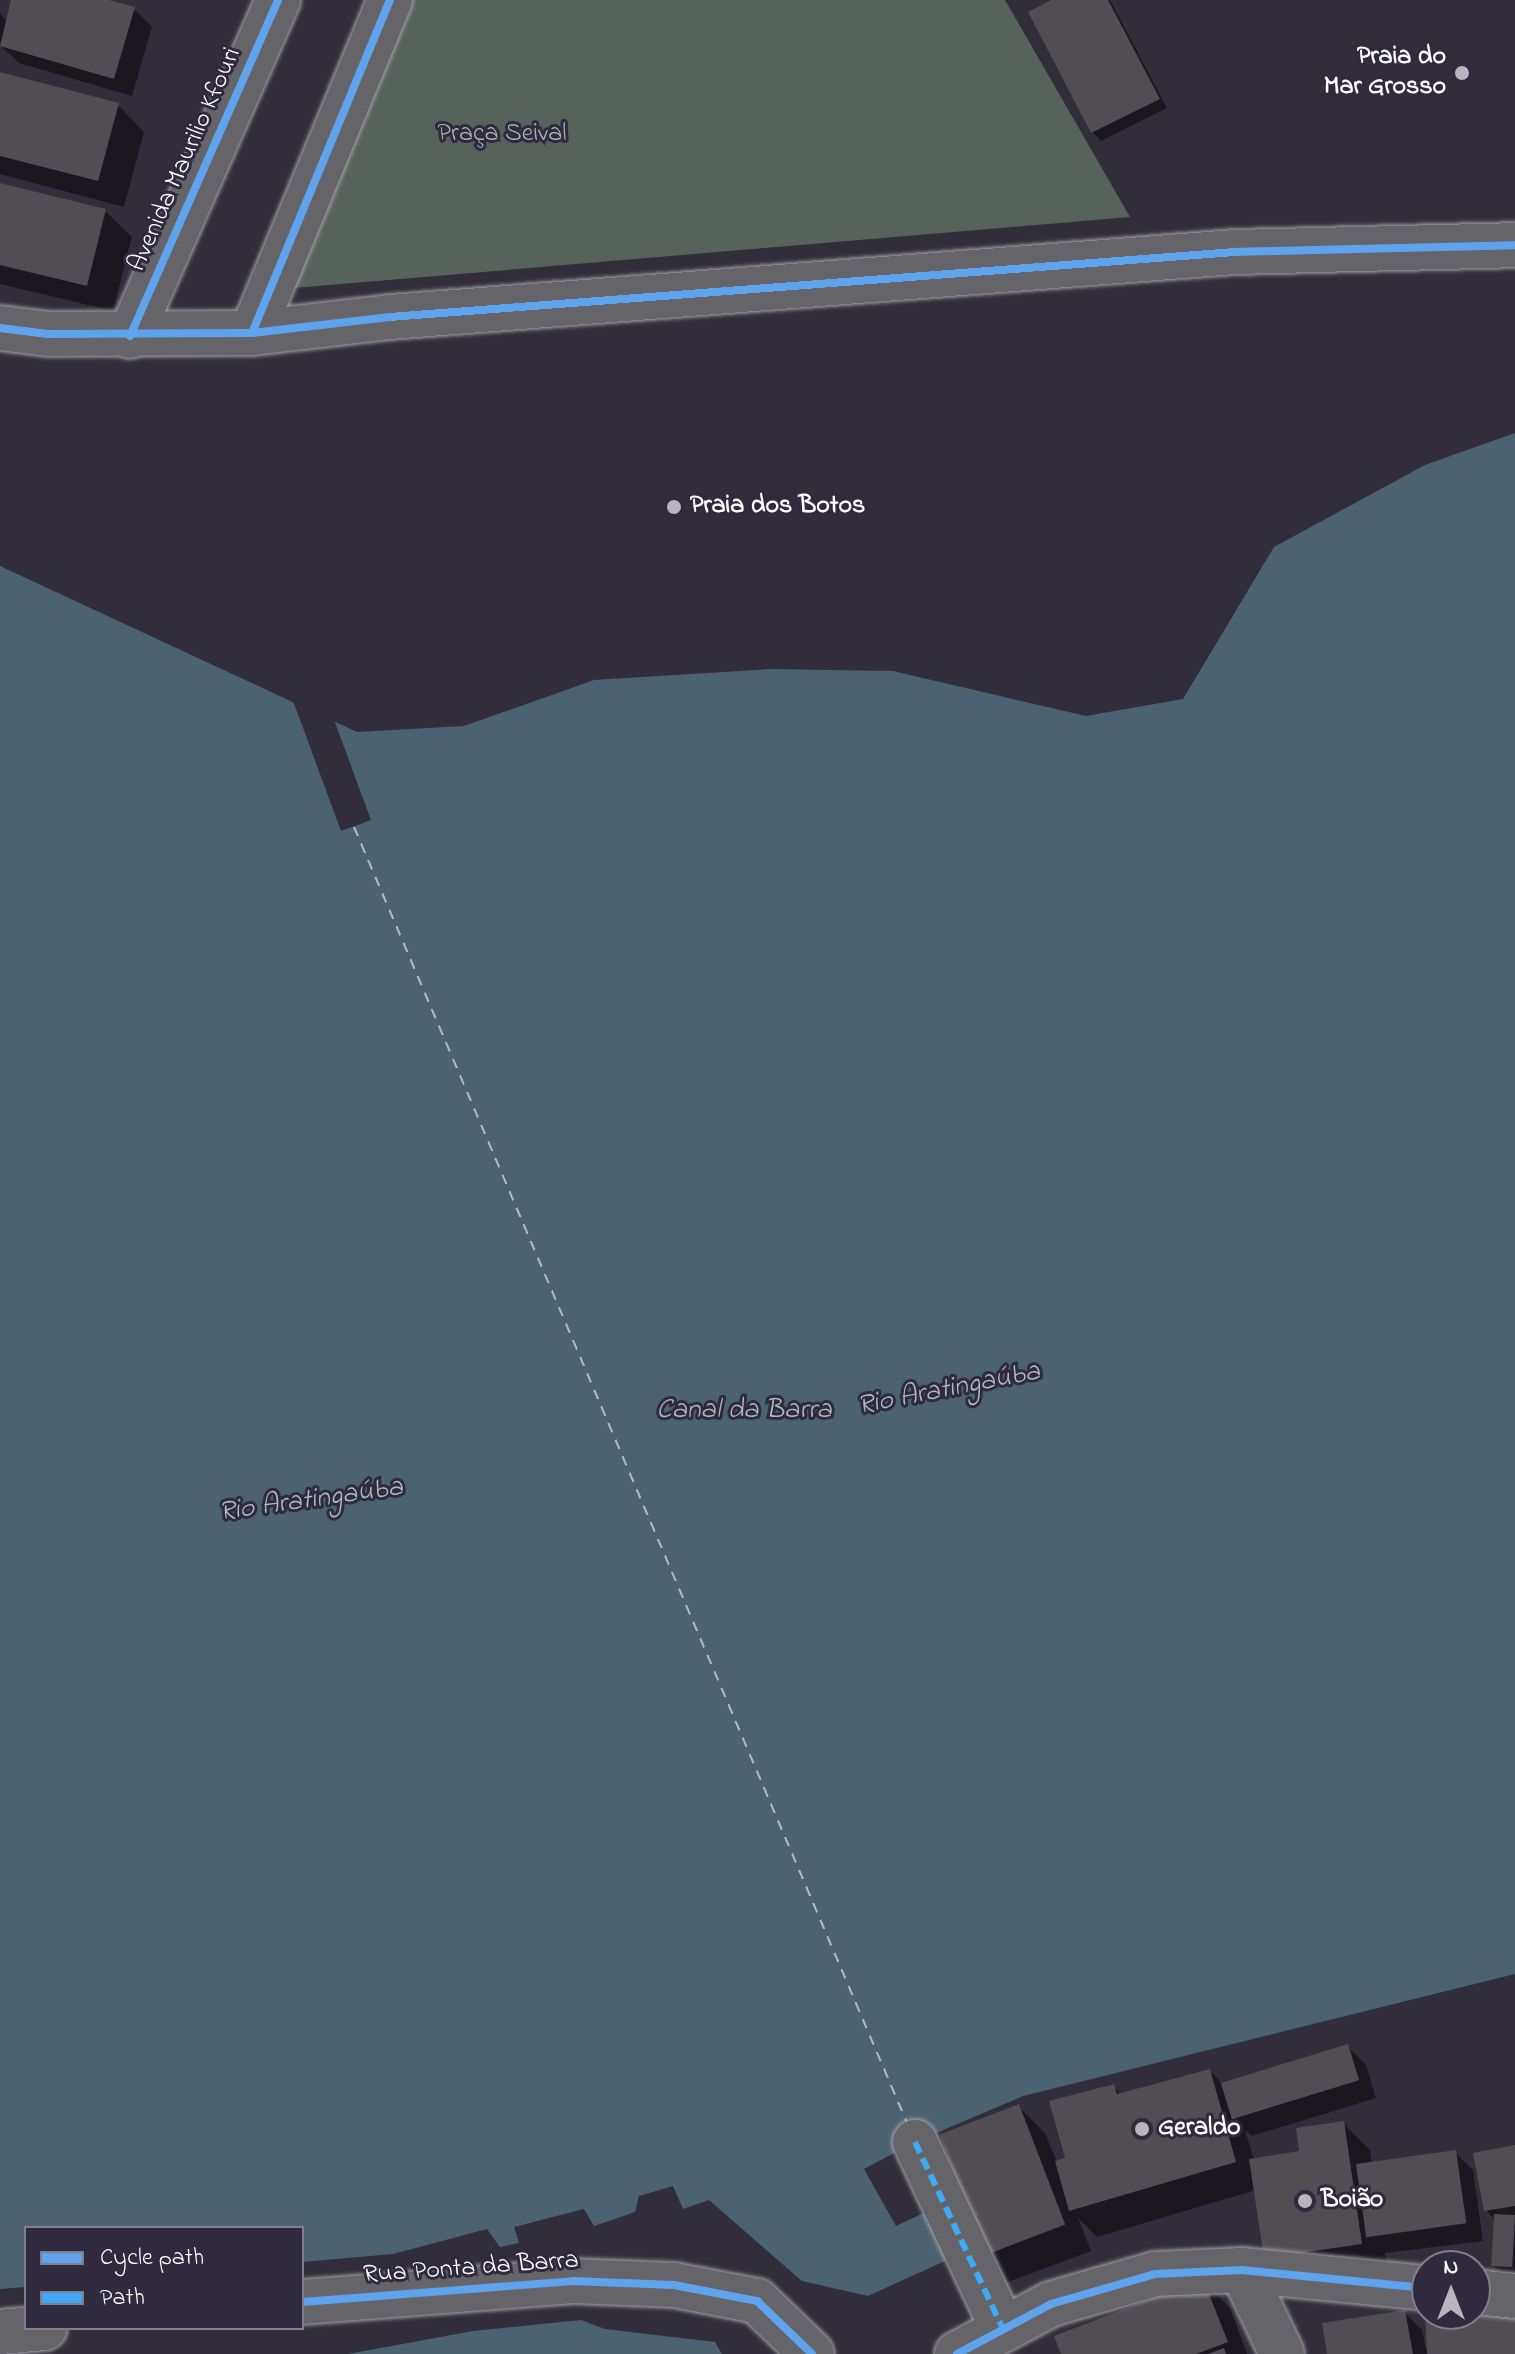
<!DOCTYPE html>
<meta charset="utf-8">
<style>
body{margin:0}
#map{position:relative;width:1515px;height:2354px;overflow:hidden;background:#312e39;font-family:"Indie Flower",sans-serif}
div>[style]{position:absolute}
.green>*{inset:0;background:#57625b}
.water>*{inset:0;background:#4b6272}
.pier>*{inset:0;background:#312e39}
.shadow>*{inset:0;background:#0007}
.ferry>*{height:2px;margin-top:-1px;transform-origin:0;background:repeating-linear-gradient(90deg,#afbbc2 0 10px,transparent 0 18px)}
.building>*{inset:0;background:#524c53;transform-origin:0 0}
.roads{filter:drop-shadow(0 0 2px #a2a1a6) drop-shadow(0 0 2px #a2a1a6)}
.street>*{height:44px;margin:-22px;padding:0 22px;transform-origin:22px;border-radius:22px;background:#656469}
.secondary>*{height:44px;margin:-22px;padding:0 22px;transform-origin:22px;border-radius:22px;background:#656469}
.quiet>*{height:6px;margin-top:-3px;transform-origin:0;background:repeating-linear-gradient(90deg,#3fa9f5 0 12px,transparent 0 18px)}
.cycleway>*{height:8px;margin:-4px;padding:0 4px;transform-origin:4px;border-radius:4px;background:#60a3ed}
.dots>*{width:22px;height:22px;translate:-50% -50%;box-sizing:border-box;border:4px solid #2f2a3d;border-radius:50%}
span{translate:-50% -50%;white-space:nowrap;text-align:center;line-height:1.15;-webkit-text-stroke:6px #2f2a3d;paint-order:stroke}
.poi-label{font-size:26px;color:#fff;font-weight:700}
.right{translate:-100% -50%;text-align:right}
.left{translate:0 -50%;text-align:left}
.park-label{font-size:26px;color:#aeb4b0}
.street-label{font-size:26px;color:#fff}
.water-label{font-size:28px;color:#afbbc2;font-style:italic}
.legend{position:absolute;left:24px;top:2226px;width:280px;height:104px;box-sizing:border-box;background:#2f2a3d;border:2px solid #827f8b;margin:0;padding:10px 14px;list-style:none;font-size:24px;color:#fff}
.legend li{display:flex;align-items:center;gap:16px;height:40px}
.legend b{width:40px;border:2px solid #827f8b}
.north{position:absolute;left:1411px;top:2250px;width:80px;height:80px;box-sizing:border-box;background:#2f2a3d;border:2px solid #827f8b;border-radius:50%;rotate:0deg;font-size:22px;font-weight:700;line-height:32px;text-align:center;color:#fff}
.north::after{content:'';display:block;margin:auto;width:28px;height:36px;background:#b7b6ba;clip-path:polygon(50% 0,100% 100%,50% 72%,0 100%)}
</style>
<div id="map">
<div class="green">
<i style="clip-path:polygon(410px 0,1005px 0,1130px 217px,294px 288px)"></i>
</div>
<div class="water">
<i style="clip-path:polygon(1515px 433px,1515px 1974px,1023px 2096px,915px 2142px,864px 2169px,896px 2226px,936px 2207px,947px 2260px,868px 2296px,802px 2281px,709px 2200px,683px 2209px,673px 2186px,639px 2196px,635px 2212px,594px 2226px,584px 2209px,514px 2227px,519px 2243px,500px 2247px,487px 2229px,393px 2254px,302px 2262px,302px 2228px,26px 2228px,26px 2287px,0 2289px,0 566px,357px 732px,464px 726px,594px 680px,770px 669px,893px 671px,1086px 716px,1183px 699px,1274px 547px,1425px 465px)"></i>
<i style="clip-path:polygon(581px 2320px,605px 2329px,715px 2342px,722px 2354px,348px 2354px,473px 2331px)"></i>
</div>
<div class="pier">
<i style="clip-path:polygon(292px 698px,333px 717px,371px 820px,341px 831px)"></i>
</div>
<div class="shadow">
<i style="clip-path:polygon(13px 0,102px 0,134px 9px,152px 27px,132px 96px,19px 63px,0 45px,0 13px,7px 21px)"></i>
<i style="clip-path:polygon(1055px 0,1110px 0,1167px 108px,1101px 141px,1092px 132px)"></i>
<i style="clip-path:polygon(0 74px,118px 105px,144px 132px,124px 207px,0 174px)"></i>
<i style="clip-path:polygon(0 185px,105px 211px,132px 237px,113px 311px,0 284px)"></i>
<i style="clip-path:polygon(1348px 2047px,1366px 2065px,1376px 2098px,1252px 2136px,1245px 2130px,1254px 2160px,1302px 2152px,1343px 2123px,1370px 2150px,1372px 2163px,1455px 2152px,1473px 2170px,1483px 2241px,1385px 2253px,1388px 2270px,1293px 2284px,1256px 2190px,1097px 2237px,1078px 2218px,1091px 2251px,1008px 2282px,981px 2255px,1019px 2107px,1045px 2133px,1057px 2162px,1068px 2159px,1113px 2086px,1122px 2095px,1210px 2071px,1223px 2084px)"></i>
<i style="clip-path:polygon(1515px 2147px,1515px 2284px,1494px 2266px,1496px 2221px,1486px 2210px)"></i>
<i style="clip-path:polygon(1203px 2281px,1230px 2308px,1247px 2354px,1063px 2354px)"></i>
<i style="clip-path:polygon(1404px 2312px,1422px 2330px,1426px 2349px,1515px 2354px,1329px 2354px)"></i>
</div>
<div class="ferry">
<i style="left:354px;top:827px;width:1409px;rotate:66.89deg"></i>
</div>
<div class="building">
<i style="clip-path:polygon(11px 0,109px 0,135px 7px,114px 79px,0 46px)"></i>
<i style="clip-path:polygon(1051px 0,1108px 0,1160px 99px,1091px 133px,1028px 12px)"></i>
<i style="clip-path:polygon(0 72px,119px 103px,98px 181px,0 156px)"></i>
<i style="clip-path:polygon(0 183px,106px 209px,87px 286px,0 265px)"></i>
<i style="left:1348px;top:2044px;width:38px;height:133px;rotate:73deg"></i>
<i style="clip-path:polygon(1210px 2069px,1236px 2162px,1069px 2211px,1055px 2161px,1065px 2158px,1049px 2101px,1114px 2084px,1117px 2094px)"></i>
<i style="left:1019px;top:2104px;width:129px;height:85px;rotate:69deg"></i>
<i style="clip-path:polygon(1344px 2121px,1362px 2244px,1264px 2258px,1249px 2159px,1299px 2151px,1296px 2128px)"></i>
<i style="clip-path:polygon(1515px 2145px,1515px 2206px,1484px 2211px,1473px 2153px)"></i>
<i style="left:1456px;top:2150px;width:74px;height:101px;rotate:82deg"></i>
<i style="left:1494px;top:2214px;width:21px;height:52px;rotate:3deg"></i>
<i style="clip-path:polygon(1203px 2279px,1228px 2342px,1196px 2354px,1061px 2354px,1054px 2336px)"></i>
<i style="clip-path:polygon(1515px 2308px,1515px 2354px,1427px 2354px,1425px 2314px)"></i>
<i style="clip-path:polygon(1405px 2310px,1413px 2354px,1327px 2354px,1322px 2323px)"></i>
<i style="clip-path:polygon(1224px 2348px,1226px 2354px,1208px 2354px)"></i>
</div>
<div class="roads">
<div class="street">
<i style="left:252px;top:333px;width:139px;rotate:-6.6deg"></i>
<i style="left:390px;top:317px;width:847px;rotate:-4.4deg"></i>
<i style="left:1235px;top:252px;width:280px;rotate:-1.4deg"></i>
<i style="left:915px;top:2142px;width:207px;rotate:64.8deg"></i>
<i style="left:1242px;top:2270px;width:93px;rotate:64.5deg"></i>
</div>
<div class="secondary">
<i style="left:0;top:328px;width:48px;rotate:7.1deg"></i>
<i style="left:48px;top:334px;width:204px;rotate:-0.3deg"></i>
<i style="left:252px;top:333px;width:360px;rotate:-67.5deg"></i>
<i style="left:130px;top:336px;width:367px;rotate:-66.2deg"></i>
<i style="left:1475px;top:2292px;width:40px;rotate:5.7deg"></i>
<i style="left:302px;top:2302px;width:272px;rotate:-4.4deg"></i>
<i style="left:573px;top:2281px;width:101px;rotate:2.3deg"></i>
<i style="left:674px;top:2285px;width:85px;rotate:10.9deg"></i>
<i style="left:757px;top:2301px;width:76px;rotate:43.9deg"></i>
<i style="left:0;top:2332px;width:45px;rotate:-5.1deg"></i>
<i style="left:957px;top:2354px;width:106px;rotate:-28deg"></i>
<i style="left:1051px;top:2304px;width:108px;rotate:-16.1deg"></i>
<i style="left:1155px;top:2274px;width:87px;rotate:-2.6deg"></i>
<i style="left:1242px;top:2270px;width:186px;rotate:5.6deg"></i>
</div>
</div>
<div class="quiet">
<i style="left:915px;top:2142px;width:207px;rotate:64.8deg"></i>
</div>
<div class="cycleway">
<i style="left:0;top:328px;width:48px;rotate:7.1deg"></i>
<i style="left:48px;top:334px;width:204px;rotate:-0.3deg"></i>
<i style="left:252px;top:333px;width:139px;rotate:-6.6deg"></i>
<i style="left:390px;top:317px;width:847px;rotate:-4.4deg"></i>
<i style="left:1235px;top:252px;width:280px;rotate:-1.4deg"></i>
<i style="left:252px;top:333px;width:360px;rotate:-67.5deg"></i>
<i style="left:130px;top:336px;width:367px;rotate:-66.2deg"></i>
<i style="left:302px;top:2302px;width:272px;rotate:-4.4deg"></i>
<i style="left:573px;top:2281px;width:101px;rotate:2.3deg"></i>
<i style="left:674px;top:2285px;width:85px;rotate:10.9deg"></i>
<i style="left:757px;top:2301px;width:76px;rotate:43.9deg"></i>
<i style="left:957px;top:2354px;width:106px;rotate:-28deg"></i>
<i style="left:1051px;top:2304px;width:108px;rotate:-16.1deg"></i>
<i style="left:1155px;top:2274px;width:87px;rotate:-2.6deg"></i>
<i style="left:1242px;top:2270px;width:186px;rotate:5.6deg"></i>
</div>
<div class="dots">
<i style="left:1462px;top:73px;background:#b7b6ba"></i>
<i style="left:674px;top:507px;background:#b7b6ba"></i>
<i style="left:1142px;top:2129px;background:#b7b6ba"></i>
<i style="left:1305px;top:2201px;background:#b7b6ba"></i>
</div>
<div class="poi-label">
<span class="right" style="left:1446px;top:73px">Praia do<br>Mar Grosso</span>
<span class="left" style="left:690px;top:507px">Praia dos Botos</span>
<span class="left" style="left:1158px;top:2129px">Geraldo</span>
<span class="left" style="left:1321px;top:2201px">Boião</span>
</div>
<div class="park-label">
<span style="left:502px;top:135px">Praça Seival</span>
</div>
<div class="street-label">
<span style="left:186px;top:160px;rotate:-66deg">Avenida Maurilio Kfouri</span>
<span style="left:471px;top:2269px;rotate:-4deg">Rua Ponta da Barra</span>
</div>
<div class="water-label">
<span style="left:949px;top:1390px;rotate:-11deg">Rio Aratingaúba</span>
<span style="left:744px;top:1411px">Canal da Barra</span>
<span style="left:311px;top:1501px;rotate:-8deg">Rio Aratingaúba</span>
</div>
<ul class="legend">
<li><b style="height:10px;background:#60a3ed"></b>Cycle path</li>
<li><b style="height:10px;background:#3fa9f5"></b>Path</li>
</ul>
<div class="north">N</div>
</div>
